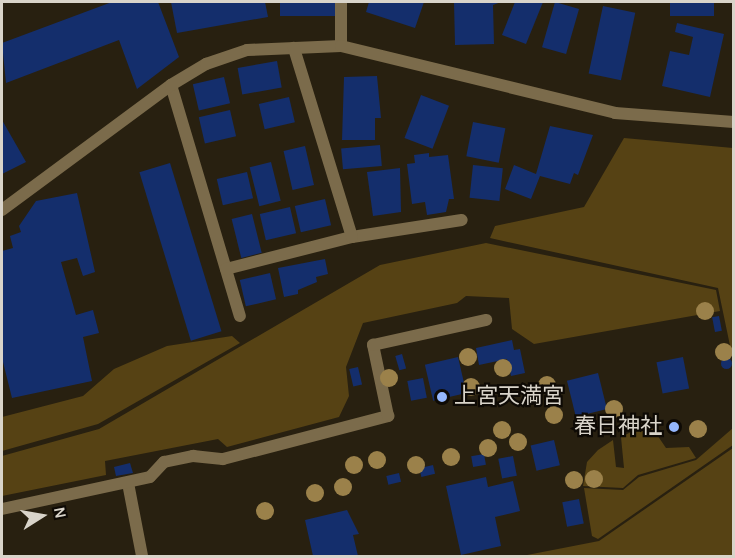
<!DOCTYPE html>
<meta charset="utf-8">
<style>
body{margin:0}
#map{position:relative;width:735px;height:558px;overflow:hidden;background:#282010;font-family:Karla,"Noto Sans JP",sans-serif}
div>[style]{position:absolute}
.green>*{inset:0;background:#564214}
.building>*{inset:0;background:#142e6c;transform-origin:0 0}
.round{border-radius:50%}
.service>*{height:12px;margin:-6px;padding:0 6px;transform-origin:6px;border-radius:6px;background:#7b6b4b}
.minor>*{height:12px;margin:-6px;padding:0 6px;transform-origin:6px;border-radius:6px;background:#7b6b4b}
.trees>*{width:18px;height:18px;margin:-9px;border-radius:50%;background:#9b814a}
.dots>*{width:16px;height:16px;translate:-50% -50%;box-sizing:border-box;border:3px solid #0e0a05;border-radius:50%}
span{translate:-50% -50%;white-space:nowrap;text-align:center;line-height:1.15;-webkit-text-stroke:4.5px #0e0a05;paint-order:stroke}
.poi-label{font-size:22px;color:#d9d4ca}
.left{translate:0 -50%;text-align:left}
.right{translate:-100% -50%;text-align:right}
.frame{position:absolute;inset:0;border:3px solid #d9d4ca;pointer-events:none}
.north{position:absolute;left:12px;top:486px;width:60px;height:60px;-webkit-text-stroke:4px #0e0a05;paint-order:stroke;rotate:79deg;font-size:16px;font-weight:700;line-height:24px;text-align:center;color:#d9d4ca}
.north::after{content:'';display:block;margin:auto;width:21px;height:27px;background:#d9d4ca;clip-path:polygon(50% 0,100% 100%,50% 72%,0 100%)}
</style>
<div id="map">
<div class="green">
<i style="clip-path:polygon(624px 138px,733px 148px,733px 360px,718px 288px,490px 238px,495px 226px,584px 207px)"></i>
<i style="clip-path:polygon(486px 243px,716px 290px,720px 311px,534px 344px,512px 329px,509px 298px,466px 296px,457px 303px,363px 323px,346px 367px,349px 396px,339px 417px,227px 447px,218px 439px,105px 461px,106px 475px,2px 496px,2px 456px,99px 429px,380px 265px)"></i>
<i style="clip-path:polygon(232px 336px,240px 343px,98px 424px,2px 451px,2px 417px,83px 396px,114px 369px,167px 346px)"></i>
<i style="clip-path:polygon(649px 423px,666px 448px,689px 447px,696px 458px,638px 475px,623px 488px,583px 486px,587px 462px,598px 450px,613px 440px,616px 467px,624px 468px,621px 437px)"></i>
<i style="clip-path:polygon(733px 428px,733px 445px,598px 539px,592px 536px,584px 488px,623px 490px,639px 477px,696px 460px)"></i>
<i style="clip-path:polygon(733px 448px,733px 556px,522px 556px,599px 541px)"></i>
</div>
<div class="building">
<i style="clip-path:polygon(112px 2px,158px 2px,179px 57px,137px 89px,119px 40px,6px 83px,2px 43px)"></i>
<i style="clip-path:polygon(171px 2px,265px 2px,268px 17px,177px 33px)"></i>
<i style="left:280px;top:2px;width:55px;height:14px"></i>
<i style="clip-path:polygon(369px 2px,424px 2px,415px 28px,366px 12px)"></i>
<i style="clip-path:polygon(454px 2px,501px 2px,493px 5px,494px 44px,455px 45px)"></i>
<i style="clip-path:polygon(515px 2px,543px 2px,526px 44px,502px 35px)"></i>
<i style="left:555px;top:2px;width:25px;height:47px;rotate:16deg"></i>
<i style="left:670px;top:2px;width:44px;height:14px"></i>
<i style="left:603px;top:6px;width:33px;height:69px;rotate:12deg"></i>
<i style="clip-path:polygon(677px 23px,724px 34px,710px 97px,662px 86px,670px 51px,689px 55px,693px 37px,675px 32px)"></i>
<i style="left:277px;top:61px;width:27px;height:40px;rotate:80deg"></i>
<i style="clip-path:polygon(377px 76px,381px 118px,375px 118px,375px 140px,342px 140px,344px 77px)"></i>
<i style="left:224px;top:77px;width:27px;height:32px;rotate:77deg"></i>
<i style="left:421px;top:95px;width:30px;height:46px;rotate:21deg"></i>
<i style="left:289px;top:97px;width:26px;height:31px;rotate:77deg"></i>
<i style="left:230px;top:110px;width:27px;height:32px;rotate:77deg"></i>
<i style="clip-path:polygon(2px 120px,26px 162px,2px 174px)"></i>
<i style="left:473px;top:122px;width:33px;height:35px;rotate:11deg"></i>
<i style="clip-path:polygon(550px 126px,593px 135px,578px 175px,574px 173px,570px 184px,540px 176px,531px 199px,505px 189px,514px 165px,536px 174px)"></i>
<i style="left:380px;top:145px;width:21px;height:39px;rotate:85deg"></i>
<i style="left:305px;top:146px;width:40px;height:22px;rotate:77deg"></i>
<i style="clip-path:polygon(429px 153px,429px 157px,448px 155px,454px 199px,449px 199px,446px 212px,427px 215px,425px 202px,412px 204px,407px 164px,415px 163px,414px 155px)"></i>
<i style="left:271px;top:162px;width:40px;height:22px;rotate:76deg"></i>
<i style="left:170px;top:163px;width:176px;height:32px;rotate:73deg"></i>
<i style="left:473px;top:165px;width:30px;height:33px;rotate:6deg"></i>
<i style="clip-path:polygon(400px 168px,401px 212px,373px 216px,367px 172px)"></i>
<i style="left:247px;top:172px;width:27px;height:31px;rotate:77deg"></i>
<i style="clip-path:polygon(77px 193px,95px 272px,83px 276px,77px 258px,61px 262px,76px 315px,93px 310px,99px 333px,83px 337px,92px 381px,12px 398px,2px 358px,2px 251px,13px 248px,10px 236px,21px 232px,19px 226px,36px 201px)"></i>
<i style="left:325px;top:199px;width:27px;height:31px;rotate:77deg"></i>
<i style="left:290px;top:207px;width:27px;height:31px;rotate:77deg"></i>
<i style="left:252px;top:214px;width:40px;height:21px;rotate:76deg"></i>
<i style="clip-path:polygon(325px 259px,328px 274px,316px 277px,317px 282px,298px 290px,298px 294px,284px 297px,278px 268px)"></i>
<i style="left:270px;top:273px;width:27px;height:31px;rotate:77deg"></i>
<i style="left:719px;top:316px;width:15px;height:7px;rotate:79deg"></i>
<i style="clip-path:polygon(512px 340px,514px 350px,520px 349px,525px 373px,511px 376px,507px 359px,479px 365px,476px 348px)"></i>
<i style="left:402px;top:354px;width:15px;height:7px;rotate:74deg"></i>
<i style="left:458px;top:357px;width:37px;height:34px;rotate:77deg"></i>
<i style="left:683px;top:357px;width:32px;height:27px;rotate:79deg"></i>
<i class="round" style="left:720.5px;top:357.5px;width:11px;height:11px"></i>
<i style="left:358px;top:367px;width:18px;height:9px;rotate:77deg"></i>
<i style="left:598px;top:373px;width:37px;height:32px;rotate:76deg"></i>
<i style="left:423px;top:378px;width:20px;height:16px;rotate:79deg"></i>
<i style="left:554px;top:440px;width:26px;height:24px;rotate:77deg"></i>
<i style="left:484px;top:454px;width:11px;height:13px;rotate:80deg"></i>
<i style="left:513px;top:456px;width:20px;height:15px;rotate:79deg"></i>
<i style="clip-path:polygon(130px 463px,133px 473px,116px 476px,114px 467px)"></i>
<i style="left:433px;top:465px;width:9px;height:14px;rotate:77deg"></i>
<i style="left:399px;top:473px;width:9px;height:13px;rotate:77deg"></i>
<i style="clip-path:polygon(486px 477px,488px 487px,513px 481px,520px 511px,495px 517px,501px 546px,461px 555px,446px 486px)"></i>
<i style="left:579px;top:499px;width:25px;height:17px;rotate:79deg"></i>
<i style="clip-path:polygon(347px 510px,359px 534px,353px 535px,358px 556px,313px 556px,305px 520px)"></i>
</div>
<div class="service">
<i style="left:171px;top:85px;width:241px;rotate:73.4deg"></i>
<i style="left:128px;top:483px;width:74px;rotate:79.1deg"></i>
<i style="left:2px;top:509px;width:151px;rotate:-12.2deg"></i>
<i style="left:150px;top:477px;width:21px;rotate:-47deg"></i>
<i style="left:164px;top:462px;width:30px;rotate:-12deg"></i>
<i style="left:193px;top:456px;width:30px;rotate:6deg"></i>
<i style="left:223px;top:459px;width:171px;rotate:-14.6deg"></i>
<i style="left:388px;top:416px;width:73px;rotate:-101.9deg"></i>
<i style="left:373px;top:345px;width:116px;rotate:-12.5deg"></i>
</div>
<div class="minor">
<i style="left:341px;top:2px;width:44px;rotate:90deg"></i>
<i style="left:2px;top:210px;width:210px;rotate:-36.5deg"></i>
<i style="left:171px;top:85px;width:41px;rotate:-31deg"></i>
<i style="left:206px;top:64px;width:43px;rotate:-18.9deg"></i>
<i style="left:247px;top:50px;width:94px;rotate:-2.4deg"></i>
<i style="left:341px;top:46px;width:282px;rotate:13.7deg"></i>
<i style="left:615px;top:113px;width:119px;rotate:4.3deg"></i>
<i style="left:352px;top:237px;width:111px;rotate:-8.8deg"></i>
<i style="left:226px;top:269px;width:130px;rotate:-14.3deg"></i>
<i style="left:352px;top:237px;width:198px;rotate:-107.1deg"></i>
</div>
<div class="trees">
<i style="left:705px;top:311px"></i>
<i style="left:724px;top:352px"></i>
<i style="left:468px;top:357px"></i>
<i style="left:503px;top:368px"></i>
<i style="left:389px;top:378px"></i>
<i style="left:547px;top:385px"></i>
<i style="left:471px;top:387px"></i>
<i style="left:614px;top:409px"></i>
<i style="left:554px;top:415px"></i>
<i style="left:698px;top:429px"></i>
<i style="left:502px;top:430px"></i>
<i style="left:518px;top:442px"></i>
<i style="left:488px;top:448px"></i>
<i style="left:451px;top:457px"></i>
<i style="left:377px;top:460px"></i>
<i style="left:354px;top:465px"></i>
<i style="left:416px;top:465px"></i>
<i style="left:594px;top:479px"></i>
<i style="left:574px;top:480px"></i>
<i style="left:343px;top:487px"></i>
<i style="left:315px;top:493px"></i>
<i style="left:265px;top:511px"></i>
</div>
<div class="dots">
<i style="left:442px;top:397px;background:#95b7fd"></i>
<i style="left:674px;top:427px;background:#95b7fd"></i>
</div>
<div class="poi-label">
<span class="left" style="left:454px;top:397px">上宮天満宮</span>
<span class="right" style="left:662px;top:427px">春日神社</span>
</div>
<div class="frame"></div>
<div class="north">N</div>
</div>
